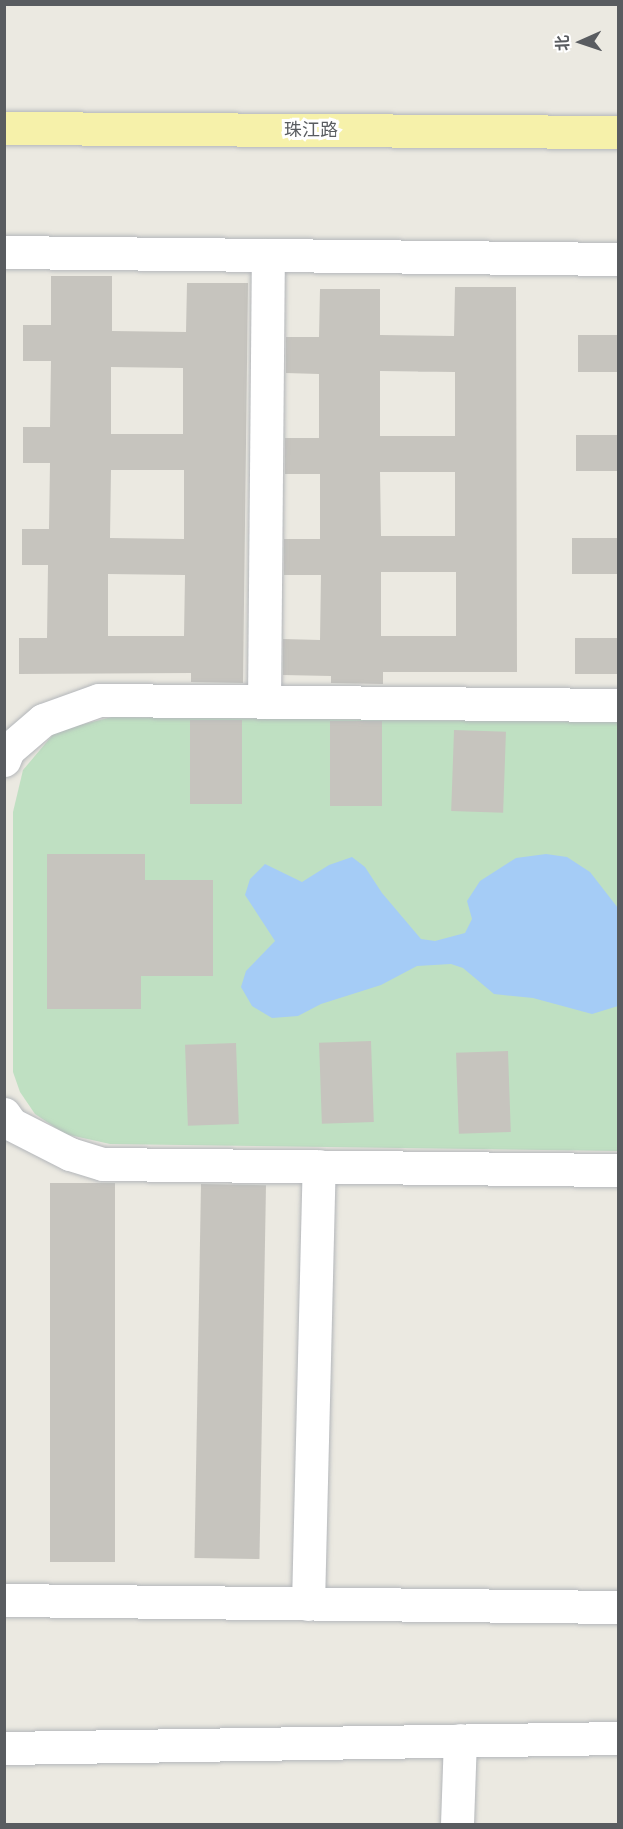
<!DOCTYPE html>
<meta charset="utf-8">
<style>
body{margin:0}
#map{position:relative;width:623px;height:1829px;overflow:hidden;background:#ebe9e1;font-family:Helvetica,"Noto Sans SC",sans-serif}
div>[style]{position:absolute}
.green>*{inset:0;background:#bfe0c2}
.water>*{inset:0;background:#a5ccf6}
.building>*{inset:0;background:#c6c4be;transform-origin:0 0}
.roads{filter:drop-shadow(0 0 2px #b3b6ba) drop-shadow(0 0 2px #b3b6ba)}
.minor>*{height:33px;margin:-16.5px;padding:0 16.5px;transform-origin:16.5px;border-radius:16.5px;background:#fff}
.major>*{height:33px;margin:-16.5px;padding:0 16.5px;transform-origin:16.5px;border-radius:16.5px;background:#f6f1aa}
span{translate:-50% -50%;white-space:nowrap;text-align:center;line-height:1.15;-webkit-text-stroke:6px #fff;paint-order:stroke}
.street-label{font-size:18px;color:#595c60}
.frame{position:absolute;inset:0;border:6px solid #595c60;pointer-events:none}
.north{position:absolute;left:551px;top:12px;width:60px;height:60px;-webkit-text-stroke:4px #fff;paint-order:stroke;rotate:267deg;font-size:16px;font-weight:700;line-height:24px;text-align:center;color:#595c60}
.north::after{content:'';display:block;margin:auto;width:21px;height:27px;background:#595c60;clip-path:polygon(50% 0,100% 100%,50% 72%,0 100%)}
</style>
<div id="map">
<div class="green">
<i style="clip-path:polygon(112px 717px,618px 722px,618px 1151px,110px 1144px,65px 1134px,35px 1114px,20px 1092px,13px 1072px,13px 812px,23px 770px,56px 731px)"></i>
</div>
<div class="water">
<i style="clip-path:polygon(546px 854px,567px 857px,590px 872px,618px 908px,618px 1006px,592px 1014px,533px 998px,494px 994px,463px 968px,451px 964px,417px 966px,381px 985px,321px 1004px,298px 1016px,272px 1018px,252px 1006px,241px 987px,246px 971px,275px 941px,245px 895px,250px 879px,265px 864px,302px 882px,329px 865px,352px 857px,365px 867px,382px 893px,421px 939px,435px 941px,465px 933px,472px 919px,467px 901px,480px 881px,516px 858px)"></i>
</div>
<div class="building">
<i style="clip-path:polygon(evenodd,51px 276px,112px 276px,112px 331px,186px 332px,187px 283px,248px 283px,243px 683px,191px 682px,191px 673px,19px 674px,19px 638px,47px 638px,48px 565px,22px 565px,22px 529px,49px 529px,50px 463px,23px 463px,23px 427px,50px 427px,51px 361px,23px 361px,23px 325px,51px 325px,51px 276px,111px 367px,183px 368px,183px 434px,111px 434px,111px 367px,51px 276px,111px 470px,184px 470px,184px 539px,110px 538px,111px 470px,51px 276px,108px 574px,185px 575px,184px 636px,108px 636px,108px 574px)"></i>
<i style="clip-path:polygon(evenodd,455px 287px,516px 287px,517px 672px,383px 672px,383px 684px,331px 683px,331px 676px,283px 675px,283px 639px,320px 640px,321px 575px,284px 575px,284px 539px,320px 539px,320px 474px,285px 474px,285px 438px,319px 438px,319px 374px,286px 373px,286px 337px,319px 337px,320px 289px,380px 289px,380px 335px,454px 336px,455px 287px,380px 371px,455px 372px,455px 436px,380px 436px,380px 371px,455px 287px,380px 472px,455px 472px,455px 536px,381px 536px,380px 472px,455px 287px,381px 572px,456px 572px,456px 636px,381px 636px,381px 572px)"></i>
<i style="left:618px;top:335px;width:37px;height:40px;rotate:90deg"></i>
<i style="left:576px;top:435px;width:42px;height:36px"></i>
<i style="left:572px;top:538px;width:46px;height:36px"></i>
<i style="left:575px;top:638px;width:43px;height:36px"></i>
<i style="left:190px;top:720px;width:52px;height:84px"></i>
<i style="left:330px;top:721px;width:52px;height:85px"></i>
<i style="left:454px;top:730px;width:52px;height:81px;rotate:2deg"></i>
<i style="clip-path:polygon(47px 854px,145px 854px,145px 880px,213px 880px,213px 976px,141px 976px,141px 1009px,47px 1009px)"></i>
<i style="left:371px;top:1041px;width:81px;height:52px;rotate:88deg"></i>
<i style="left:236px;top:1043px;width:81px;height:51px;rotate:88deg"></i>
<i style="left:508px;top:1051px;width:81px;height:52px;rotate:88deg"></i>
<i style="left:50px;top:1183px;width:65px;height:379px"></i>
<i style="left:201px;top:1184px;width:65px;height:374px;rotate:1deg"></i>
</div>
<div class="roads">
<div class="minor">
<i style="left:4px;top:252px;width:614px;rotate:0.65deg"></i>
<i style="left:264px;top:702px;width:447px;rotate:-89.5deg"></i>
<i style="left:4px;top:760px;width:11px;rotate:-68deg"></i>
<i style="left:8px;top:750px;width:46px;rotate:-40.6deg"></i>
<i style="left:43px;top:720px;width:59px;rotate:-19.7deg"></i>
<i style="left:99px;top:700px;width:519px;rotate:0.55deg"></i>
<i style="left:4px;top:1114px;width:12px;rotate:55deg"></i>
<i style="left:11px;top:1124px;width:66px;rotate:27deg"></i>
<i style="left:70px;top:1154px;width:34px;rotate:17deg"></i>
<i style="left:103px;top:1164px;width:515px;rotate:0.67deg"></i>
<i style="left:4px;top:1600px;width:614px;rotate:0.65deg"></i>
<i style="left:308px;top:1604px;width:438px;rotate:-88.6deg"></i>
<i style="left:4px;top:1748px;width:614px;rotate:-0.93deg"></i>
<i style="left:457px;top:1824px;width:84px;rotate:-88deg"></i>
</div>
<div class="major">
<i style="left:4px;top:128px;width:614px;rotate:0.37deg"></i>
</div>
</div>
<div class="street-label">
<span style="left:311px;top:130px">珠江路</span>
</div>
<div class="frame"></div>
<div class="north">北</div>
</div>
